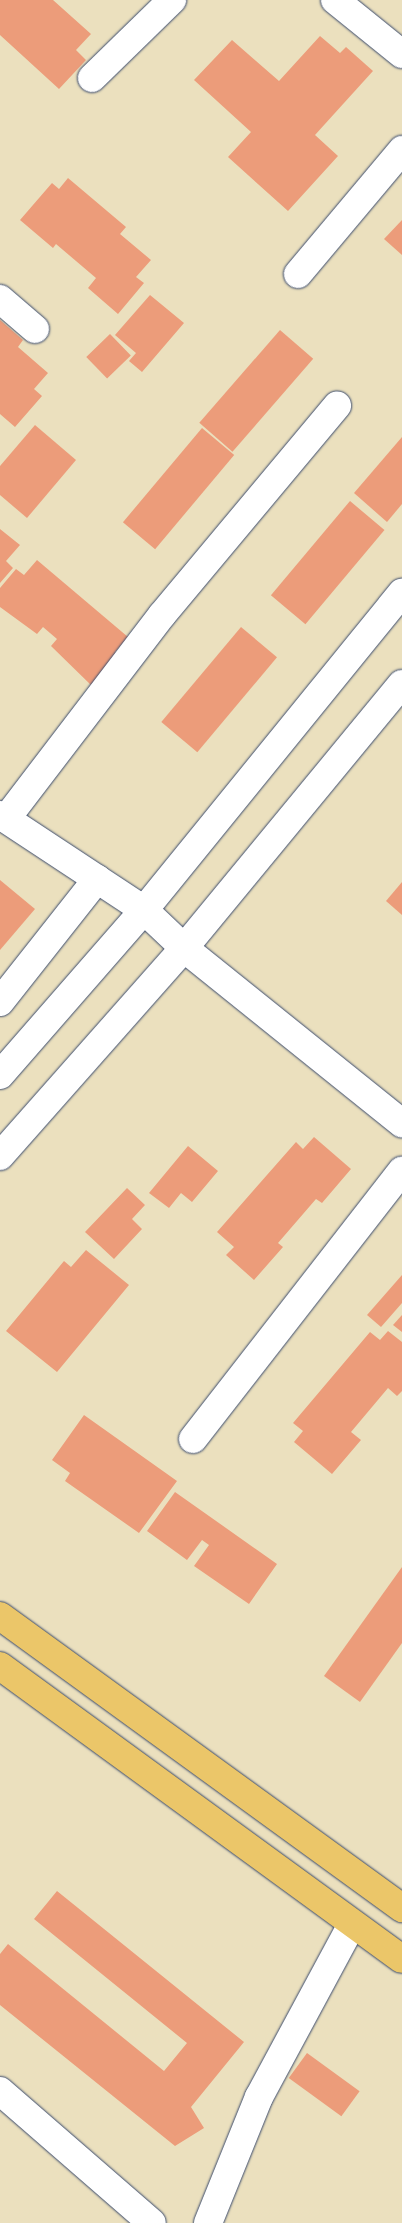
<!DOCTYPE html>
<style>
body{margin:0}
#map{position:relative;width:402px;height:2223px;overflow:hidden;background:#ebe0be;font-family:"Libre Bodoni",serif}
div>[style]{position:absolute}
.building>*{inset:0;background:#ec9c7a;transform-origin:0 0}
.roads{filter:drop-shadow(0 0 1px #3a4a6c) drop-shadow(0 0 1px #3a4a6c)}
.minor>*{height:28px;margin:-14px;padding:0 14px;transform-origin:14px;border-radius:14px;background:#fff}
.major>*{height:28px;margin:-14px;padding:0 14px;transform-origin:14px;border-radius:14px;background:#ebc669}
span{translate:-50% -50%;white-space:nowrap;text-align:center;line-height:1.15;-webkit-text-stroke:4px #f7f3e8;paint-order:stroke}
</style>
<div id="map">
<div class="building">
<i style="clip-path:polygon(0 0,53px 0,91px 34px,76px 50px,86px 60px,59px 89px,0 35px)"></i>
<i style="clip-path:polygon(320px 36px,340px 53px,346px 47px,373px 71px,315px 135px,338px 156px,288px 211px,228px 157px,251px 132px,194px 80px,232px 40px,279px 81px)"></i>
<i style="clip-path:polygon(68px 178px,126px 227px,120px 234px,151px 260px,136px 277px,144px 283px,118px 314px,88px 288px,96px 278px,56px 244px,53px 248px,20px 220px,52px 183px,59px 189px)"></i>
<i style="clip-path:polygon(402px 220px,402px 255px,384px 239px)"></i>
<i style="clip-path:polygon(150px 295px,184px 323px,142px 372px,129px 361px,136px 353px,115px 335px)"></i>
<i style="clip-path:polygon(0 320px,23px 340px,18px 347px,48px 373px,34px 389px,42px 396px,15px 427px,0 414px)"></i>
<i style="left:280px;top:330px;width:44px;height:123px;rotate:41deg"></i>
<i style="left:110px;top:334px;width:30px;height:33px;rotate:46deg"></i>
<i style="clip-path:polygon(35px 425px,76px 460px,27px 518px,0 495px,0 466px)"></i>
<i style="left:202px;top:428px;width:42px;height:123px;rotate:40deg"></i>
<i style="clip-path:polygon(402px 437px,402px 504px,387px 522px,354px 493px)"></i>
<i style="left:350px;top:501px;width:45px;height:123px;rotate:40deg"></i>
<i style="clip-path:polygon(0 529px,20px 545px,6px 561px,13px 568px,0 583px)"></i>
<i style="clip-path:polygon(37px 560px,128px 637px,115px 652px,120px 658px,94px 688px,51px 646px,57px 639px,43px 627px,37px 634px,0 607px,0 588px,16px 569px,24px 575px)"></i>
<i style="left:241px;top:627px;width:47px;height:124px;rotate:40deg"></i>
<i style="clip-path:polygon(0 880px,35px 909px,0 950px)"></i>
<i style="clip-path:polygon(402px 882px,402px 915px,386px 901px)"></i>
<i style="clip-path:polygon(314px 1137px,351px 1169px,322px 1203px,316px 1199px,278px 1243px,283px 1247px,254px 1280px,226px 1255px,234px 1247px,217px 1232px,296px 1142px,303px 1149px)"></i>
<i style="clip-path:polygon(188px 1146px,218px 1171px,192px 1202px,181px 1193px,169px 1208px,149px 1193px)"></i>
<i style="clip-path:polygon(127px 1188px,145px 1205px,132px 1219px,142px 1229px,114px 1259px,85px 1232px)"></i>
<i style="clip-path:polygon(86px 1250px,129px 1285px,57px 1372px,6px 1331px,64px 1261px,71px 1267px)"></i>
<i style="clip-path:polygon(402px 1275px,402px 1303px,381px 1327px,367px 1315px)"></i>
<i style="clip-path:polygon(402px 1315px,402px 1332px,393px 1325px)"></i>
<i style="clip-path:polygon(388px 1331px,402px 1342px,402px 1391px,397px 1396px,388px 1388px,351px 1432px,361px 1440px,332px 1474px,294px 1442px,303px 1431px,293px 1423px,370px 1332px,380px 1340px)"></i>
<i style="clip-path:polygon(84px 1415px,177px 1481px,139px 1533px,65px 1481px,70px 1473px,52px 1460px)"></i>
<i style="clip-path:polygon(175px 1492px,277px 1564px,249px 1604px,194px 1566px,209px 1545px,202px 1540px,187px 1560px,147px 1531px)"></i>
<i style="clip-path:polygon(402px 1567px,402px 1643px,360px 1702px,324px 1676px)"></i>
<i style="clip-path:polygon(57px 1891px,244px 2042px,191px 2107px,204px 2128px,175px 2146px,0 2005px,0 1954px,8px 1944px,164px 2071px,187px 2043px,34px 1919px)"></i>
<i style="left:307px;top:2053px;width:65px;height:31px;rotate:36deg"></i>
</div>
<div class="roads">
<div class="minor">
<i style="left:335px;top:0;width:86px;rotate:38.9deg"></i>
<i style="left:92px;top:78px;width:112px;rotate:-44.3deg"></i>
<i style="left:298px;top:274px;width:162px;rotate:-50deg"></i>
<i style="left:0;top:299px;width:46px;rotate:40.6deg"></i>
<i style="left:0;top:815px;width:173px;rotate:33.4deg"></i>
<i style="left:144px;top:910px;width:55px;rotate:43.5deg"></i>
<i style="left:184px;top:948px;width:280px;rotate:38.8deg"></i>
<i style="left:6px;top:819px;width:257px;rotate:-52.6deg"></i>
<i style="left:162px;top:615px;width:273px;rotate:-50.1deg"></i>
<i style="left:0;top:1002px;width:157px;rotate:-51.7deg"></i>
<i style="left:0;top:1075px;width:219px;rotate:-48.9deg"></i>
<i style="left:144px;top:910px;width:409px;rotate:-50.9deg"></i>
<i style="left:0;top:1156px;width:278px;rotate:-48.5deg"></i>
<i style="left:184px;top:948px;width:342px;rotate:-50.5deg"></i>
<i style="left:193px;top:1439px;width:340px;rotate:-52.1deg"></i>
<i style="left:0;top:2091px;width:201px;rotate:41deg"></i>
<i style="left:208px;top:2223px;width:136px;rotate:-68deg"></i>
<i style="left:259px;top:2097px;width:196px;rotate:-61.7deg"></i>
</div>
<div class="major">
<i style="left:0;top:1616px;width:497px;rotate:36deg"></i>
<i style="left:0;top:1666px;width:497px;rotate:36.1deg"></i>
</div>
</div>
</div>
